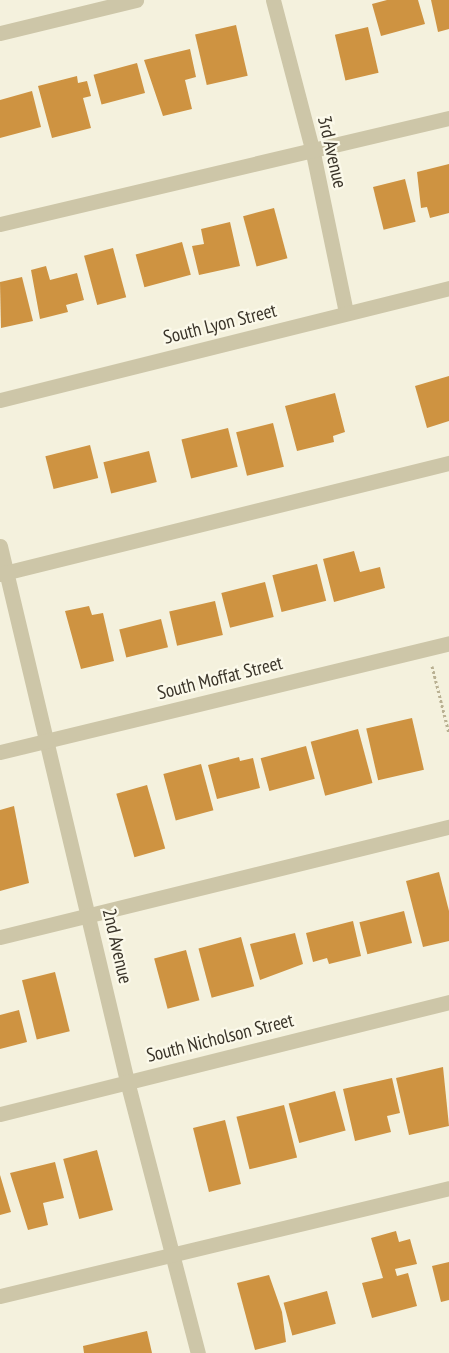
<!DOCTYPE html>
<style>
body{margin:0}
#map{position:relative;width:449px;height:1353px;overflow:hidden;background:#f4f1dd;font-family:"PT Sans Narrow",sans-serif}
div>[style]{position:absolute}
.building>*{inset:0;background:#ce9341;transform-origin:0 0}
.path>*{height:3px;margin-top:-1.5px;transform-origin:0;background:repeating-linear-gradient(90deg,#b9b092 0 2.5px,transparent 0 5px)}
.minor>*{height:15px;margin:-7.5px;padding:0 7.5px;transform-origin:7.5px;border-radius:7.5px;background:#cdc6a8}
span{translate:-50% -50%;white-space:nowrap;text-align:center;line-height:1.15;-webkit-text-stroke:4.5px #fbf9ea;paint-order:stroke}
.street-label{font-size:19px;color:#3a3429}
</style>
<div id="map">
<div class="building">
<i style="clip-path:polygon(387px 0,418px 0,425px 24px,381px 36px,372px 4px)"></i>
<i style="clip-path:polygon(431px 0,449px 0,449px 29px,438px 32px)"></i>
<i style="left:236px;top:25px;width:52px;height:42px;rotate:77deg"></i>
<i style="left:368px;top:27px;width:47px;height:34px;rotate:77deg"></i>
<i style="clip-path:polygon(190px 49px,196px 77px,185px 80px,192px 109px,163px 116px,144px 60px)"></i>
<i style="left:137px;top:63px;width:31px;height:45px;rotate:75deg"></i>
<i style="clip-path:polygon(77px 76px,78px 83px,87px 81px,91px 96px,83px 98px,91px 128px,52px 138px,38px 86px)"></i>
<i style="clip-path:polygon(32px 91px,41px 127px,0 138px,0 100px)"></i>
<i style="clip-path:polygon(449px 164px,449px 213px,430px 218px,427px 207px,421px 208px,417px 172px)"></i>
<i style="left:405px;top:179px;width:44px;height:33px;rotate:76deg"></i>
<i style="left:274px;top:208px;width:52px;height:32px;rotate:75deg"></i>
<i style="clip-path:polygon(230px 222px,240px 266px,199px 275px,192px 246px,204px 244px,201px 229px)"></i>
<i style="left:182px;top:242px;width:34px;height:48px;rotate:75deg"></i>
<i style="left:113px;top:248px;width:51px;height:30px;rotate:75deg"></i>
<i style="clip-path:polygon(46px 266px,50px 280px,77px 273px,84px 300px,66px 305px,68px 312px,40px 319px,31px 270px)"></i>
<i style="clip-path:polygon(22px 277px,33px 321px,1px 328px,0 282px)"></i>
<i style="clip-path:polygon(449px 376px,449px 421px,427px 428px,415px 386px)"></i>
<i style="clip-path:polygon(335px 393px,345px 432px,333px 436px,334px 442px,297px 451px,285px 406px)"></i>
<i style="left:273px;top:423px;width:45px;height:38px;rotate:76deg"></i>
<i style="left:228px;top:428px;width:40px;height:48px;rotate:76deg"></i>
<i style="left:90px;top:445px;width:34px;height:46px;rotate:76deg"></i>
<i style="left:149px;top:451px;width:32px;height:47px;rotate:76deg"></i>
<i style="clip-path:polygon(354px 551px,360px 572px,380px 567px,385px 588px,334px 602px,323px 559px)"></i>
<i style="left:317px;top:564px;width:38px;height:46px;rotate:76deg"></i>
<i style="left:265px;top:582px;width:36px;height:45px;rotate:76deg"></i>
<i style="left:215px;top:601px;width:35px;height:47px;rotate:77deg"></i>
<i style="clip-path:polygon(89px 606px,92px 615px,103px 613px,114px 661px,81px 669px,65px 611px)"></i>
<i style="left:161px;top:619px;width:29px;height:43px;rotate:76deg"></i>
<i style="left:412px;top:718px;width:53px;height:47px;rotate:77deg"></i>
<i style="left:358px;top:729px;width:56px;height:49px;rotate:75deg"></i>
<i style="left:306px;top:746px;width:34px;height:47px;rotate:75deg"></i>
<i style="clip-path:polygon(239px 757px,240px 761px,253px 758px,260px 788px,217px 799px,208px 765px)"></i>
<i style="left:201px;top:764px;width:48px;height:39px;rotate:75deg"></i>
<i style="left:147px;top:785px;width:66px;height:32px;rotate:74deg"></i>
<i style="clip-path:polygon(14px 806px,29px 883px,0 891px,0 810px)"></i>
<i style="clip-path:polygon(439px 872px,449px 911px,449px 941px,423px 947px,406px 881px)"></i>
<i style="left:404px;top:911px;width:33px;height:46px;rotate:76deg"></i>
<i style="clip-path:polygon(353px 921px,361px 956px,329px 964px,327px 958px,313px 962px,306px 933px)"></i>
<i style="clip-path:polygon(295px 933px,303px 964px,260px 980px,250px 944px)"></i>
<i style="left:241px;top:937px;width:51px;height:44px;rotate:75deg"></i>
<i style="left:186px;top:950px;width:52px;height:33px;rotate:75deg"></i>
<i style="left:55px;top:972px;width:61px;height:34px;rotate:76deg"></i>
<i style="clip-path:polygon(19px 1010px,27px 1042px,0 1049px,0 1015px)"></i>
<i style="clip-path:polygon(443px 1067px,449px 1126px,409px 1135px,396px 1078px)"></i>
<i style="clip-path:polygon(392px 1078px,400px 1113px,387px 1116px,391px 1132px,355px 1141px,343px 1089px)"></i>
<i style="left:335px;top:1091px;width:41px;height:48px;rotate:75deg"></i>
<i style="left:284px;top:1105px;width:54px;height:49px;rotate:76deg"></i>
<i style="left:225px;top:1120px;width:66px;height:33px;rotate:76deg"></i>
<i style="left:97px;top:1150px;width:62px;height:35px;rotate:75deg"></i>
<i style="clip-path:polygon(55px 1162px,64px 1198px,43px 1203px,48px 1225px,28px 1230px,10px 1173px)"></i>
<i style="clip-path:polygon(0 1175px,11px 1212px,0 1215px)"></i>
<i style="clip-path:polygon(396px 1231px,399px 1242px,410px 1239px,417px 1264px,395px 1269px,397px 1276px,408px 1273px,417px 1306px,372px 1318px,362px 1283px,383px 1278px,371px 1238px)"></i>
<i style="clip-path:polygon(449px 1262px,449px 1300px,441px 1302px,432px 1266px)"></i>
<i style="clip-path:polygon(269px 1275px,282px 1312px,286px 1342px,255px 1350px,237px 1283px)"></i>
<i style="left:327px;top:1291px;width:34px;height:45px;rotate:75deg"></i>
<i style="clip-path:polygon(147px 1331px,152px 1353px,84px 1353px,83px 1346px)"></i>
</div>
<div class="path">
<i style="left:432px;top:666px;width:69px;rotate:75.8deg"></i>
</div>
<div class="minor">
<i style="left:273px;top:0;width:158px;rotate:75.3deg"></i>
<i style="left:313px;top:153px;width:163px;rotate:78.3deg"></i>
<i style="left:0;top:33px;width:140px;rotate:-13.6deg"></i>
<i style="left:0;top:224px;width:461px;rotate:-13.3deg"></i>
<i style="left:0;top:400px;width:463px;rotate:-14deg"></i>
<i style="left:0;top:546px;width:550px;rotate:76.65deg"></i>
<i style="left:127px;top:1081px;width:281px;rotate:75.4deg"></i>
<i style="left:0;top:574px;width:463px;rotate:-13.9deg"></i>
<i style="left:0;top:752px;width:462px;rotate:-13.6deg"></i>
<i style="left:0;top:937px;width:462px;rotate:-13.8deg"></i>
<i style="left:0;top:1114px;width:463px;rotate:-14deg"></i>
<i style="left:0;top:1296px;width:462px;rotate:-13.5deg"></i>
</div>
<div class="street-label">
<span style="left:332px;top:152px;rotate:77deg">3rd Avenue</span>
<span style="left:220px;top:324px;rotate:-14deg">South Lyon Street</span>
<span style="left:220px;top:678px;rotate:-14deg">South Moffat Street</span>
<span style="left:117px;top:946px;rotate:77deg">2nd Avenue</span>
<span style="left:220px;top:1038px;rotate:-14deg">South Nicholson Street</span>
</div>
</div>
